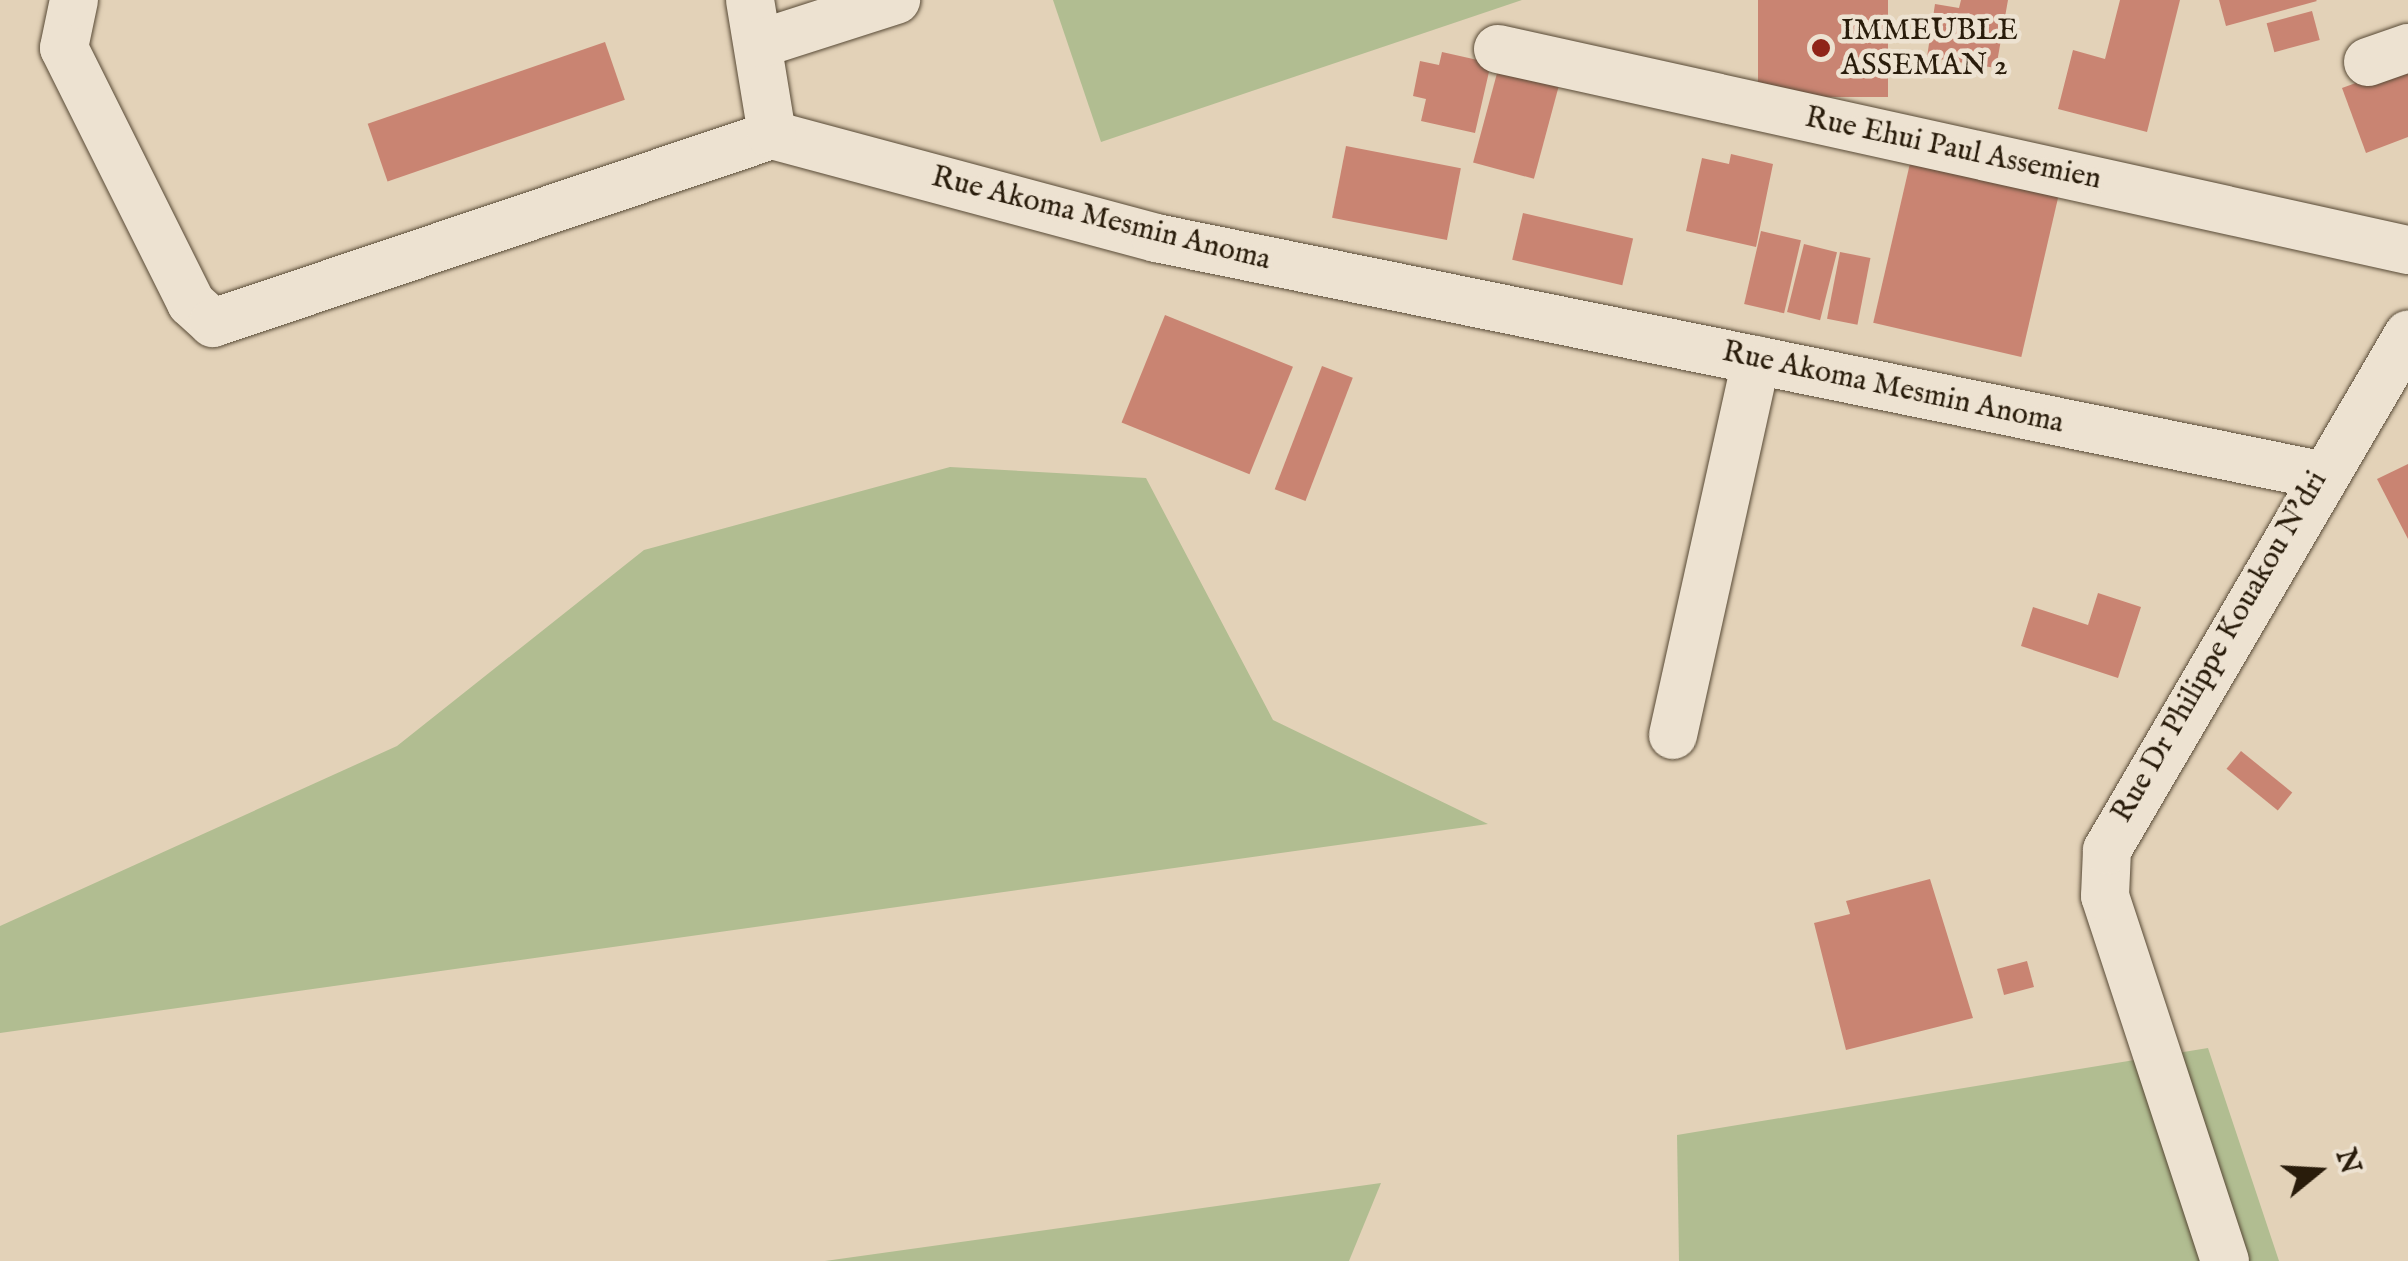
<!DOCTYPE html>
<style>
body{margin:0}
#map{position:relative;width:2408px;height:1261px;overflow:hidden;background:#e3d2b8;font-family:"IM FELL English",serif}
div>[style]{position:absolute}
.green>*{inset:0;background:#b1bd91}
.building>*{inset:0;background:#c98472;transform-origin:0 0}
.roads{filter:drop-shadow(0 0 2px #584a36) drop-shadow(0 0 2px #584a36)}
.minor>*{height:48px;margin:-24px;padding:0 24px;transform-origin:24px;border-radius:24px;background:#ede2d1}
.dots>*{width:28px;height:28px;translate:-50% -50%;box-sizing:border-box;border:5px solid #ede2d1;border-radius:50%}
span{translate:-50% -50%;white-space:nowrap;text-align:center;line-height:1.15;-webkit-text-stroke:9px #ede2d1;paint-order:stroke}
.poi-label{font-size:30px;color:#291c0b}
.left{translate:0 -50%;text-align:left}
.street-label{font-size:30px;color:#291c0b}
.north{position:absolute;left:2268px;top:1121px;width:100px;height:100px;-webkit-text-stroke:8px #ede2d1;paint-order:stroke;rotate:72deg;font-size:28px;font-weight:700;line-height:40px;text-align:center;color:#291c0b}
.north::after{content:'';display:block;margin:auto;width:35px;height:45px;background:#291c0b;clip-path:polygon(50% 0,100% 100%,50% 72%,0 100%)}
</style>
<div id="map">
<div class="green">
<i style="clip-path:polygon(1053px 0,1522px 0,1101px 142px)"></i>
<i style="clip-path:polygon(950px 467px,1146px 478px,1273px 720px,1488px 824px,0 1033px,0 926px,397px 746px,644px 550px)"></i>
<i style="clip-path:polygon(2208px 1048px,2279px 1261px,1679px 1261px,1677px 1135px)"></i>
<i style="clip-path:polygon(1381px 1183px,1349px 1261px,825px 1261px)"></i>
</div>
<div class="building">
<i style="left:1758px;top:0;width:130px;height:97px"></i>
<i style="clip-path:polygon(1961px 0,2008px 0,1996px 68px,1927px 57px,1935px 4px,1959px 8px)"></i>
<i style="clip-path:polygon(2120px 0,2180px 0,2147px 132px,2058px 109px,2073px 50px,2105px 59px)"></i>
<i style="clip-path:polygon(2219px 0,2316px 0,2317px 1px,2226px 26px)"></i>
<i style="left:2312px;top:11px;width:30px;height:47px;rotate:75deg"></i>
<i style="left:605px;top:42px;width:61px;height:251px;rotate:71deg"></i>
<i style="clip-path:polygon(1442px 52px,1491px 63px,1475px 133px,1421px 121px,1426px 99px,1413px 96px,1420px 61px,1439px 65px)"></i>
<i style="left:1500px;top:62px;width:63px;height:104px;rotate:15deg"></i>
<i style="clip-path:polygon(2408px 64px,2408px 137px,2366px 153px,2342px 88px)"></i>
<i style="left:1346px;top:146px;width:117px;height:73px;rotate:11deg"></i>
<i style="clip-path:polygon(1731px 154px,1773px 164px,1756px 247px,1686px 231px,1702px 158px,1729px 164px)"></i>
<i style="left:1911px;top:159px;width:152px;height:168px;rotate:13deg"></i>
<i style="left:1523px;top:213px;width:113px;height:48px;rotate:13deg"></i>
<i style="left:1761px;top:231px;width:41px;height:75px;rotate:13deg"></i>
<i style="left:1804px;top:244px;width:34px;height:70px;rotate:14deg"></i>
<i style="left:1840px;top:252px;width:31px;height:68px;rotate:11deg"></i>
<i style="left:1165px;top:315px;width:138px;height:116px;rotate:22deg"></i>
<i style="left:1322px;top:366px;width:33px;height:132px;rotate:21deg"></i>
<i style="clip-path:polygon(2408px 464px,2408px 539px,2377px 479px)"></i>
<i style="clip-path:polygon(2098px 593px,2141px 607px,2118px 678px,2021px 646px,2033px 607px,2088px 625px)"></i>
<i style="left:2241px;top:751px;width:66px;height:23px;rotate:39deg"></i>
<i style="clip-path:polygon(1930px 879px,1973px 1018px,1846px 1050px,1814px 923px,1850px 914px,1846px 901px)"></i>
<i style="left:2027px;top:961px;width:27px;height:31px;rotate:75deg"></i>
</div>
<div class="roads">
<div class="minor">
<i style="left:74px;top:0;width:49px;rotate:101.8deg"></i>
<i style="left:64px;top:48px;width:285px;rotate:63.5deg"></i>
<i style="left:191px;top:303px;width:30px;rotate:42deg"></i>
<i style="left:213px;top:323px;width:590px;rotate:-18.59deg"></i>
<i style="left:772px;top:135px;width:398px;rotate:15deg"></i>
<i style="left:1156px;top:238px;width:1188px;rotate:11.51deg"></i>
<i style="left:750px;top:0;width:137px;rotate:80.7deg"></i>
<i style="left:762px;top:43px;width:141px;rotate:-17.8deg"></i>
<i style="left:1498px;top:49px;width:932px;rotate:12.46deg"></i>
<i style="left:2368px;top:62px;width:42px;rotate:-19.3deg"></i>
<i style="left:1673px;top:735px;width:384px;rotate:-77.5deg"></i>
<i style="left:2225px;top:1261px;width:384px;rotate:-108.2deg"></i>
<i style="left:2105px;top:896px;width:46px;rotate:-87.5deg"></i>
<i style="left:2107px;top:850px;width:597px;rotate:-59.7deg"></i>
</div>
</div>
<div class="dots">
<i style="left:1821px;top:48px;background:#8f2418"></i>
</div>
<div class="poi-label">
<span class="left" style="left:1841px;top:48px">IMMEUBLE<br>ASSEMAN 2</span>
</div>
<div class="street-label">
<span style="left:1953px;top:149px;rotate:12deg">Rue Ehui Paul Assemien</span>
<span style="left:1101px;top:219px;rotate:14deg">Rue Akoma Mesmin Anoma</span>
<span style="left:1893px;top:388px;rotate:12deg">Rue Akoma Mesmin Anoma</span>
<span style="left:2220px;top:647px;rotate:-60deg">Rue Dr Philippe Kouakou N'dri</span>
</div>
<div class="north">N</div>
</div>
